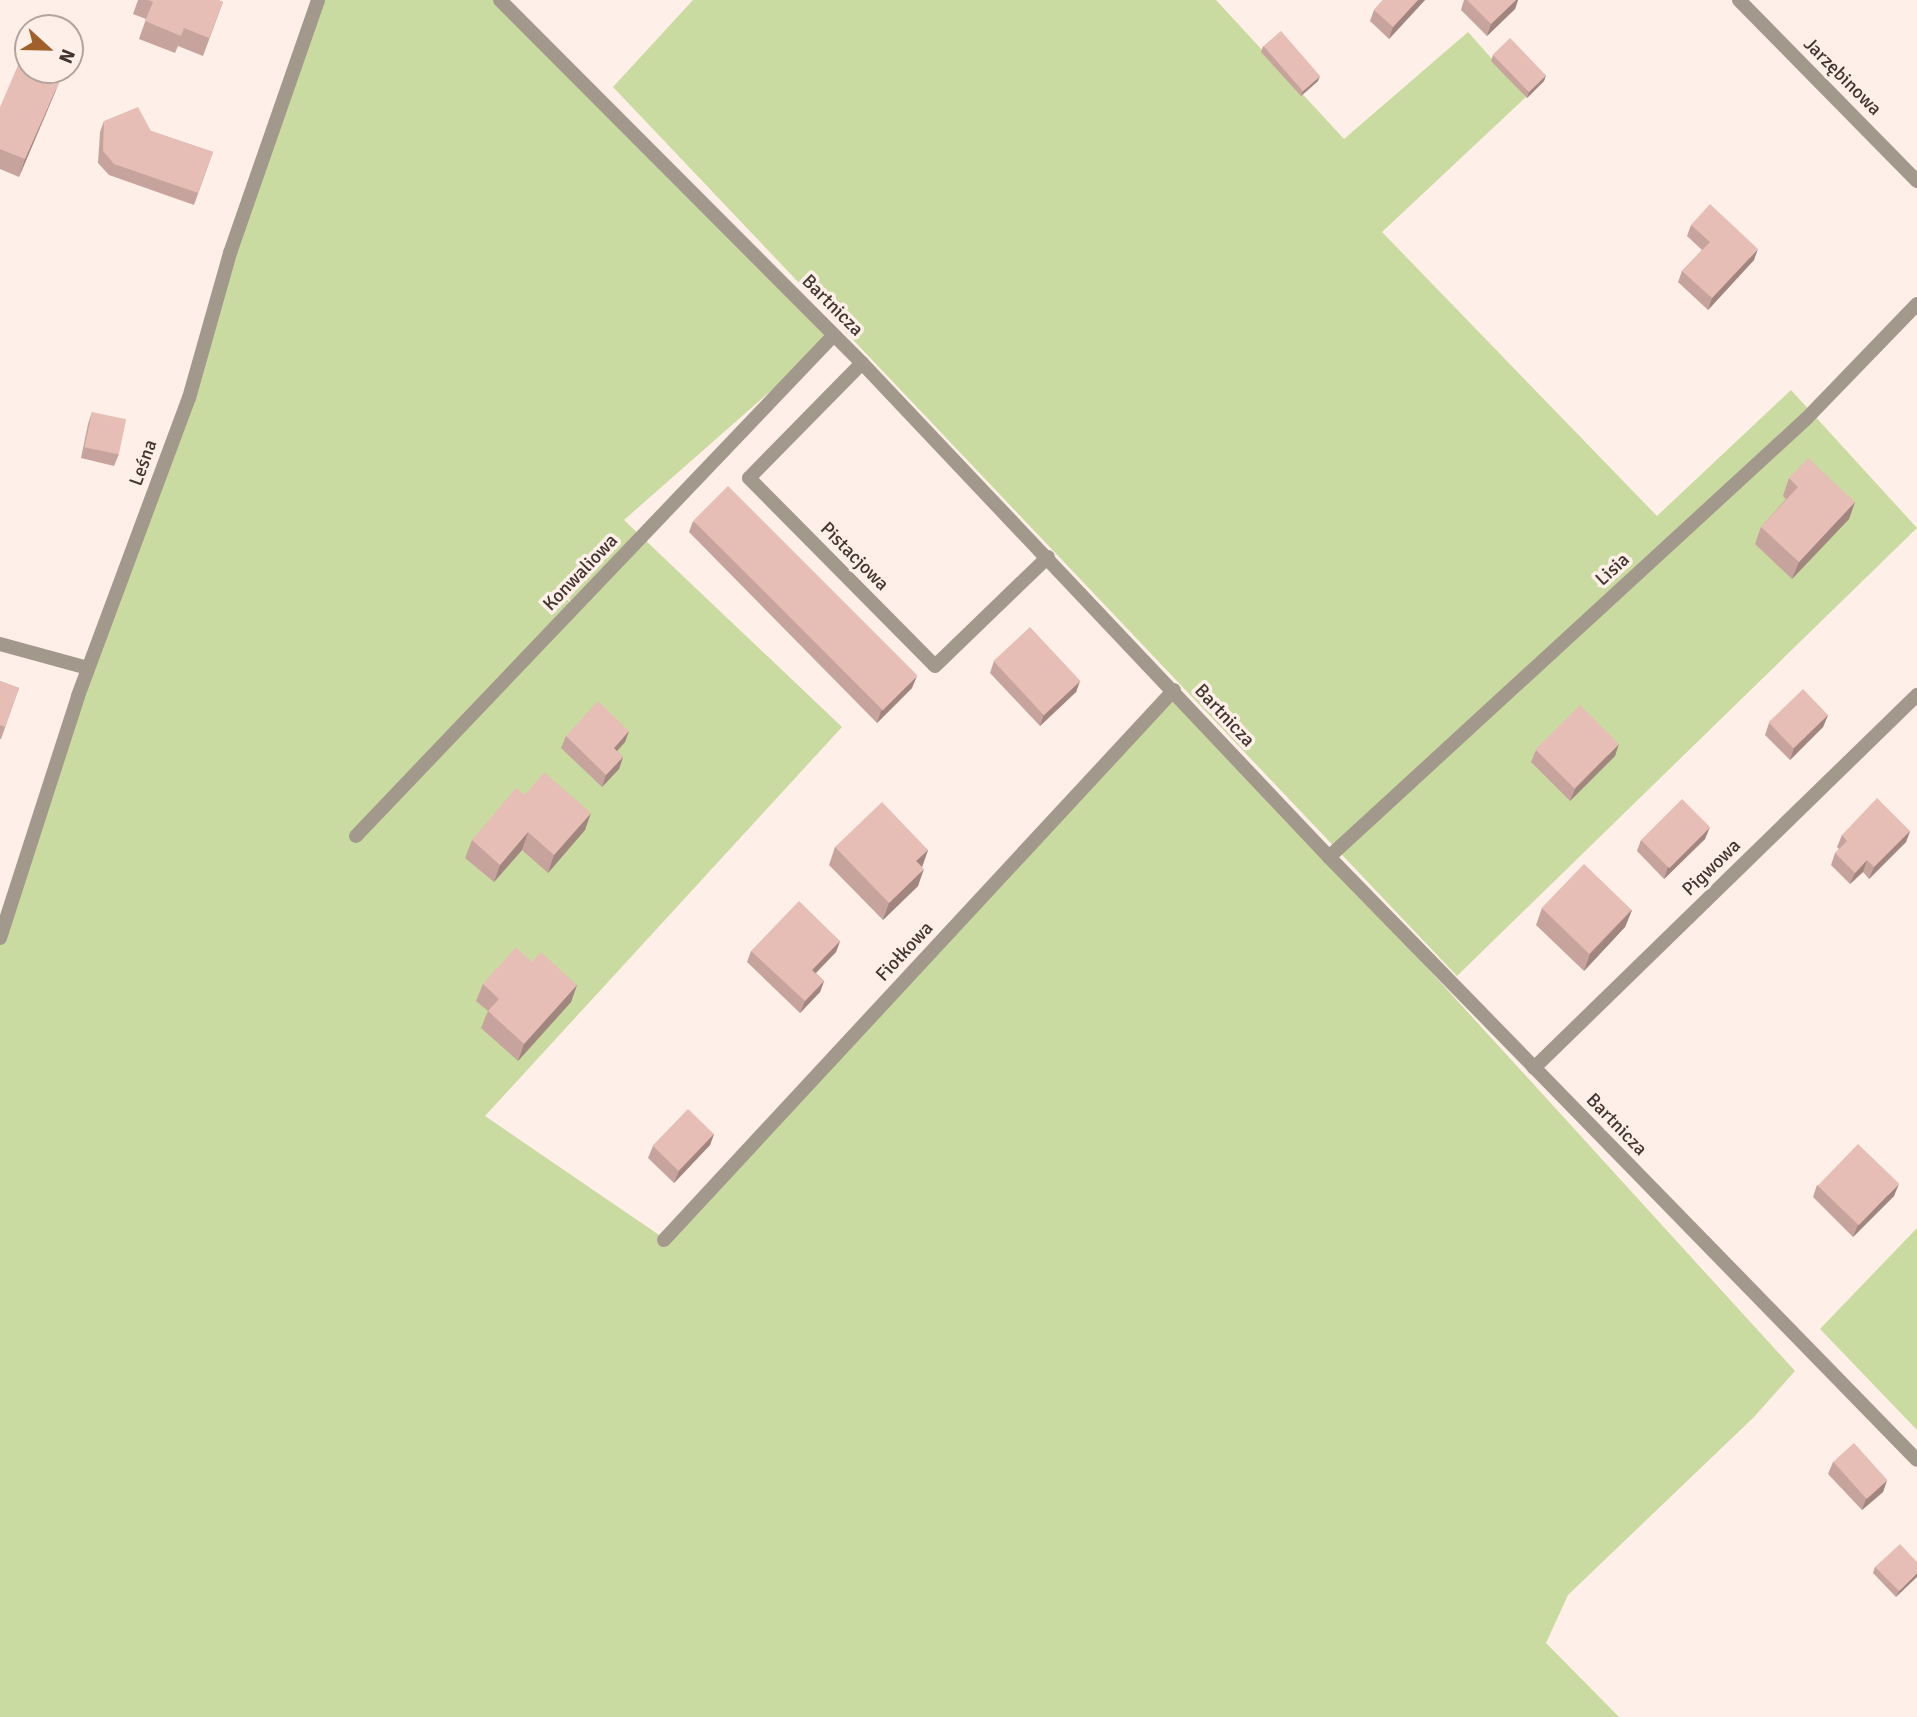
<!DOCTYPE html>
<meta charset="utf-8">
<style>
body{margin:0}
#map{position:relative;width:1917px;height:1717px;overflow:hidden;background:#ffefe9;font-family:Signika,sans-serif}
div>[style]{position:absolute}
.green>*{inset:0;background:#c9dba1}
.lane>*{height:14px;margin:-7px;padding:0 7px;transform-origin:7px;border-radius:7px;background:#a3988c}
.street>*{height:14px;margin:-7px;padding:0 7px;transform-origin:7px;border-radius:7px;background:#a3988c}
.wall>*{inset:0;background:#c6a39c}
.shaded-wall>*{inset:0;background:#a1857f}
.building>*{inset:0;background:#e6beb5;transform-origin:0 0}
span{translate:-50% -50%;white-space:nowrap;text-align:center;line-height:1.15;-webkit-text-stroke:7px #ffefe9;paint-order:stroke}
.street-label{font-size:19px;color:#43342f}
.north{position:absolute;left:14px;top:14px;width:70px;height:70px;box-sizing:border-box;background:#ffefe9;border:2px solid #b4a49f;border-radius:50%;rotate:112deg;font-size:19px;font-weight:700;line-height:28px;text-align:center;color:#43342f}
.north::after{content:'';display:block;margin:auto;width:24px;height:32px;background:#a06029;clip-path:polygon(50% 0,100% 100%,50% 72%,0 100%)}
</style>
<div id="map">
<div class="green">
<i style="clip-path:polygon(318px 0,500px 0,834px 335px,624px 520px,842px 727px,485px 1116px,665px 1239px,1174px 690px,1795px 1371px,1754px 1417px,1568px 1595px,1546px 1643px,1619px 1717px,0 1717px,0 938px,189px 398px)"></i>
<i style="clip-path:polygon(693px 0,1216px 0,1344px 139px,1468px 32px,1526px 97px,1382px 232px,1657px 516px,1791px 390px,1917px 528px,1457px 976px,613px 87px)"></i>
<i style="clip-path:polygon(1917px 1228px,1917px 1430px,1820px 1329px)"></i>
</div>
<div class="lane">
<i style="left:862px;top:363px;width:161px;rotate:134.5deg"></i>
<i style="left:749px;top:478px;width:264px;rotate:45.3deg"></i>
<i style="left:935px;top:666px;width:157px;rotate:-44deg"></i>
</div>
<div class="street">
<i style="left:500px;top:0;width:513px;rotate:45.08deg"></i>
<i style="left:862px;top:363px;width:680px;rotate:46.61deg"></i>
<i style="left:1329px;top:857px;width:842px;rotate:45.72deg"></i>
<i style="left:1739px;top:0;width:254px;rotate:45.5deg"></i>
<i style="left:0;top:644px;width:91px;rotate:15.3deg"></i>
<i style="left:356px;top:836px;width:692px;rotate:-46.35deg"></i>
<i style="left:1329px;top:857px;width:648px;rotate:-42.56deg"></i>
<i style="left:1806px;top:419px;width:160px;rotate:-46deg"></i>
<i style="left:0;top:938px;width:254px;rotate:-72.1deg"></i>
<i style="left:78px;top:696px;width:318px;rotate:-69.6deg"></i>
<i style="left:189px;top:398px;width:151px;rotate:-74.2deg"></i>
<i style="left:230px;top:253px;width:268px;rotate:-70.8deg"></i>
<i style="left:1534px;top:1068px;width:535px;rotate:-44.24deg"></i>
<i style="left:664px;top:1240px;width:750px;rotate:-47.16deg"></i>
</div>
<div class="wall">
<i style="clip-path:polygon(138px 0,218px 0,223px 2px,203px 56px,178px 46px,175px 53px,139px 39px,146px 19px,133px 14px)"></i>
<i style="clip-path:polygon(1383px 0,1425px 0,1389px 39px,1370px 21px,1374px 10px)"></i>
<i style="clip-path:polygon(1464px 0,1518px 0,1515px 9px,1487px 36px,1461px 10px)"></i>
<i style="clip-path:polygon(1263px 46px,1318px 81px,1301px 96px,1261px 52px)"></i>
<i style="clip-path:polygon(1493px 55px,1546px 75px,1544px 81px,1527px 98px,1491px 61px)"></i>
<i style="clip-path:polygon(56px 90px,19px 177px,0 169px,0 107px)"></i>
<i style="clip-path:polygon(104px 121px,151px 131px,213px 152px,194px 205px,109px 175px,98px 163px,100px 132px)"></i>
<i style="clip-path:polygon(1691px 225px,1754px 260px,1708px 310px,1678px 282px,1682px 271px,1702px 250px,1687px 236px)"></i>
<i style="clip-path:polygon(92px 412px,119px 454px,114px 466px,81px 458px,88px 424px)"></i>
<i style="clip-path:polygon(1789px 478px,1855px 502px,1849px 519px,1792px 579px,1755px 544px,1761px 527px,1786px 499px,1783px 496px)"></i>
<i style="clip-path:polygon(693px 521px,912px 688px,877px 723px,689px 532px)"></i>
<i style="clip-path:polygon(994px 661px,1080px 681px,1076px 692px,1040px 726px,990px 673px)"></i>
<i style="clip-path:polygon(0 681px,19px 688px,1px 739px,0 739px)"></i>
<i style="clip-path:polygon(1828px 715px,1823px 727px,1790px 760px,1765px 735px,1769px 723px)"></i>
<i style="clip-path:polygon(629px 731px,625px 742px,617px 751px,623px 757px,619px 769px,602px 787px,561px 748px,566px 736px)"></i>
<i style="clip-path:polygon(1536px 750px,1615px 756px,1570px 801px,1531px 762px)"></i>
<i style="clip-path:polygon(525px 795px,585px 830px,548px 873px,522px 850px,494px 882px,465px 858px,472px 840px)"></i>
<i style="clip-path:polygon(1910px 831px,1906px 842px,1869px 879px,1863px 872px,1850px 884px,1831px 865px,1835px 853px,1839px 849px,1837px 847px,1842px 835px)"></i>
<i style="clip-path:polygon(1705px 839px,1664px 879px,1637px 851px,1641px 840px)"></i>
<i style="clip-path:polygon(835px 847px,928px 850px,922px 867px,918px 886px,883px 920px,829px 865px)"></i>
<i style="clip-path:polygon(1542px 908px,1632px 910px,1625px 927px,1584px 971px,1536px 925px)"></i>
<i style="clip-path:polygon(840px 941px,836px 952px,816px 973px,824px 981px,820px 992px,800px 1013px,747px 962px,751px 951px)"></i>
<i style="clip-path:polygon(532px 962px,577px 985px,571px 1002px,518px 1061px,481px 1028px,488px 1011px,476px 1001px,483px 984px)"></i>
<i style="clip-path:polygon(714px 1134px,710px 1145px,674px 1183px,648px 1158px,653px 1146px)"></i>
<i style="clip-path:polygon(1817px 1185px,1894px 1196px,1853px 1237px,1813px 1197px)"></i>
<i style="clip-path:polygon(1833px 1462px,1887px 1480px,1883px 1492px,1862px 1510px,1828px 1474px)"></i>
<i style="clip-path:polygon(1917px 1562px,1896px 1597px,1873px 1573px,1875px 1567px)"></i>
</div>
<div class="shaded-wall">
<i style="clip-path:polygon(1418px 0,1425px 0,1389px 39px,1393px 27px)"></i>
<i style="clip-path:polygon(1516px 0,1518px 0,1515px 9px,1487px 36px,1491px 24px)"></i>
<i style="clip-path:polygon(63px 73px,56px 90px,19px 177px,25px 159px)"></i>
<i style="clip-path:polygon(1546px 75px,1544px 81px,1527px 98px,1529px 92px)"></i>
<i style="clip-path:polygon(1320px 76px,1318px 81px,1301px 96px,1303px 91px)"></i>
<i style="clip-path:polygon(1758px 249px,1754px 260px,1708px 310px,1712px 298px)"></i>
<i style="clip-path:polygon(1855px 502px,1849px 519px,1792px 579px,1799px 562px)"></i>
<i style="clip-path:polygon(917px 676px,912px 688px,877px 723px,881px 711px)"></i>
<i style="clip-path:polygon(1080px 681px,1076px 692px,1040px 726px,1044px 714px)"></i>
<i style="clip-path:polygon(1828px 715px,1823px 727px,1790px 760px,1794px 748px)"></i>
<i style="clip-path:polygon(629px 731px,625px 742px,609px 760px,614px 748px)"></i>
<i style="clip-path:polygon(1619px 744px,1615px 756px,1570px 801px,1575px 789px)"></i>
<i style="clip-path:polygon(623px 757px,619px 769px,602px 787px,606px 775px)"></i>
<i style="clip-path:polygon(591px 813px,585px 830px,548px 873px,554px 855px)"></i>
<i style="clip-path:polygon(1710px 827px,1705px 839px,1664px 879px,1668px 867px)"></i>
<i style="clip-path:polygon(1910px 831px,1906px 842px,1869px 879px,1874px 867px)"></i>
<i style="clip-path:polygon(528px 832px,522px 850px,494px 882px,500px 865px)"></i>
<i style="clip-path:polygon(928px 850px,922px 867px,916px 861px)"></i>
<i style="clip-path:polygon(1867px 860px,1863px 872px,1850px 884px,1855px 873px)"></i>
<i style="clip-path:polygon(924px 869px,918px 886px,883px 920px,889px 903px)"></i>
<i style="clip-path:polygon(1632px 910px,1625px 927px,1584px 971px,1590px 954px)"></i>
<i style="clip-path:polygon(840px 941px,836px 952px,808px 981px,812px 970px)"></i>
<i style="clip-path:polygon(824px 981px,820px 992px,800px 1013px,805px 1001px)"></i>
<i style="clip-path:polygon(577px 985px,571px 1002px,518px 1061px,524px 1044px)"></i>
<i style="clip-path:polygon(714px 1134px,710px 1145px,674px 1183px,679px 1171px)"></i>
<i style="clip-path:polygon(1899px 1184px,1894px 1196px,1853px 1237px,1858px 1225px)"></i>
<i style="clip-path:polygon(1887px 1480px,1883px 1492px,1862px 1510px,1866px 1499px)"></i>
<i style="clip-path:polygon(1917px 1573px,1917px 1577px,1896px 1597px,1899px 1591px)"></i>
</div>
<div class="building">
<i style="clip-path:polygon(148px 0,218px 0,223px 2px,209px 38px,184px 28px,181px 36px,145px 21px,153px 2px)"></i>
<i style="clip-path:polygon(1383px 0,1418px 0,1393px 27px,1374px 10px)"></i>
<i style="clip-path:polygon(1467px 0,1516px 0,1491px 24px)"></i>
<i style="left:1281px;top:31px;width:60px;height:23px;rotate:49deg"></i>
<i style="left:1510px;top:38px;width:52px;height:24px;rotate:46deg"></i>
<i style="clip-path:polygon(22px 56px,28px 58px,28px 70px,55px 70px,63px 73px,25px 159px,0 149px,0 107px)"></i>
<i style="clip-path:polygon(138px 107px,151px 131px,213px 152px,198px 193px,114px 164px,103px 151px,104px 121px)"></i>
<i style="clip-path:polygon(1710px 204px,1758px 249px,1712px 298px,1682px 271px,1710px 242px,1691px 225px)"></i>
<i style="left:92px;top:412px;width:35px;height:36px;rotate:12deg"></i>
<i style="clip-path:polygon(1808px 458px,1855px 502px,1799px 562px,1761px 527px,1798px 487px,1789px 478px)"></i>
<i style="left:728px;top:486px;width:268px;height:49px;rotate:45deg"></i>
<i style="left:1030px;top:627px;width:74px;height:50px;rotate:47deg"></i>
<i style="clip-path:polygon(0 681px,19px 688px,5px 727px,0 725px)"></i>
<i style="left:1803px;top:689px;width:36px;height:48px;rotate:46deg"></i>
<i style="clip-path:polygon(598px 701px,629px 731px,614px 748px,623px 757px,606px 775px,566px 736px)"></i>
<i style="left:1580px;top:705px;width:55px;height:63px;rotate:45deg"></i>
<i style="clip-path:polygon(544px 772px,591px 813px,554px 855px,528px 832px,500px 865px,472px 840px,516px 788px,525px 795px)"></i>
<i style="clip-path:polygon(1877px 798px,1910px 831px,1874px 867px,1867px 860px,1855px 873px,1835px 853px,1847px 841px,1842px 835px)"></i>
<i style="left:1682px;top:799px;width:40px;height:58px;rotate:45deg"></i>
<i style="clip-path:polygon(882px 802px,928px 850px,916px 861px,924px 869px,889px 903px,835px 847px)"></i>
<i style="left:1584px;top:864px;width:66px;height:61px;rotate:44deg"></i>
<i style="clip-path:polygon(799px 901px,840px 941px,812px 970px,824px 981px,805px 1001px,751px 951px)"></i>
<i style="clip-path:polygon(516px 947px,532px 962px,541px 952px,577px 985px,524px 1044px,488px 1011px,499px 999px,483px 984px)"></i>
<i style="left:688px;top:1109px;width:36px;height:51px;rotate:44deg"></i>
<i style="left:1858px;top:1144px;width:57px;height:58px;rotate:44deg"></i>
<i style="left:1854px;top:1443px;width:50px;height:28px;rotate:48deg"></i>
<i style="clip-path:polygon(1900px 1544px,1917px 1562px,1917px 1573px,1899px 1591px,1875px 1567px)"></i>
</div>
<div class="street-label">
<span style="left:1842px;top:77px;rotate:45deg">Jarzębinowa</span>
<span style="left:832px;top:306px;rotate:45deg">Bartnicza</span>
<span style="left:144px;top:463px;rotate:-70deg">Leśna</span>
<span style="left:854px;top:557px;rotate:45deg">Pistacjowa</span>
<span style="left:1613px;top:570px;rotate:-43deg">Lisia</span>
<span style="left:581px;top:573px;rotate:-46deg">Konwaliowa</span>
<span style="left:1224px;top:716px;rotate:47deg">Bartnicza</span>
<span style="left:1712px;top:868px;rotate:-44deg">Pigwowa</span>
<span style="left:905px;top:952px;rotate:-47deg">Fiołkowa</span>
<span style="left:1616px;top:1125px;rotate:46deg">Bartnicza</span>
</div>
<div class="north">N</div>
</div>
